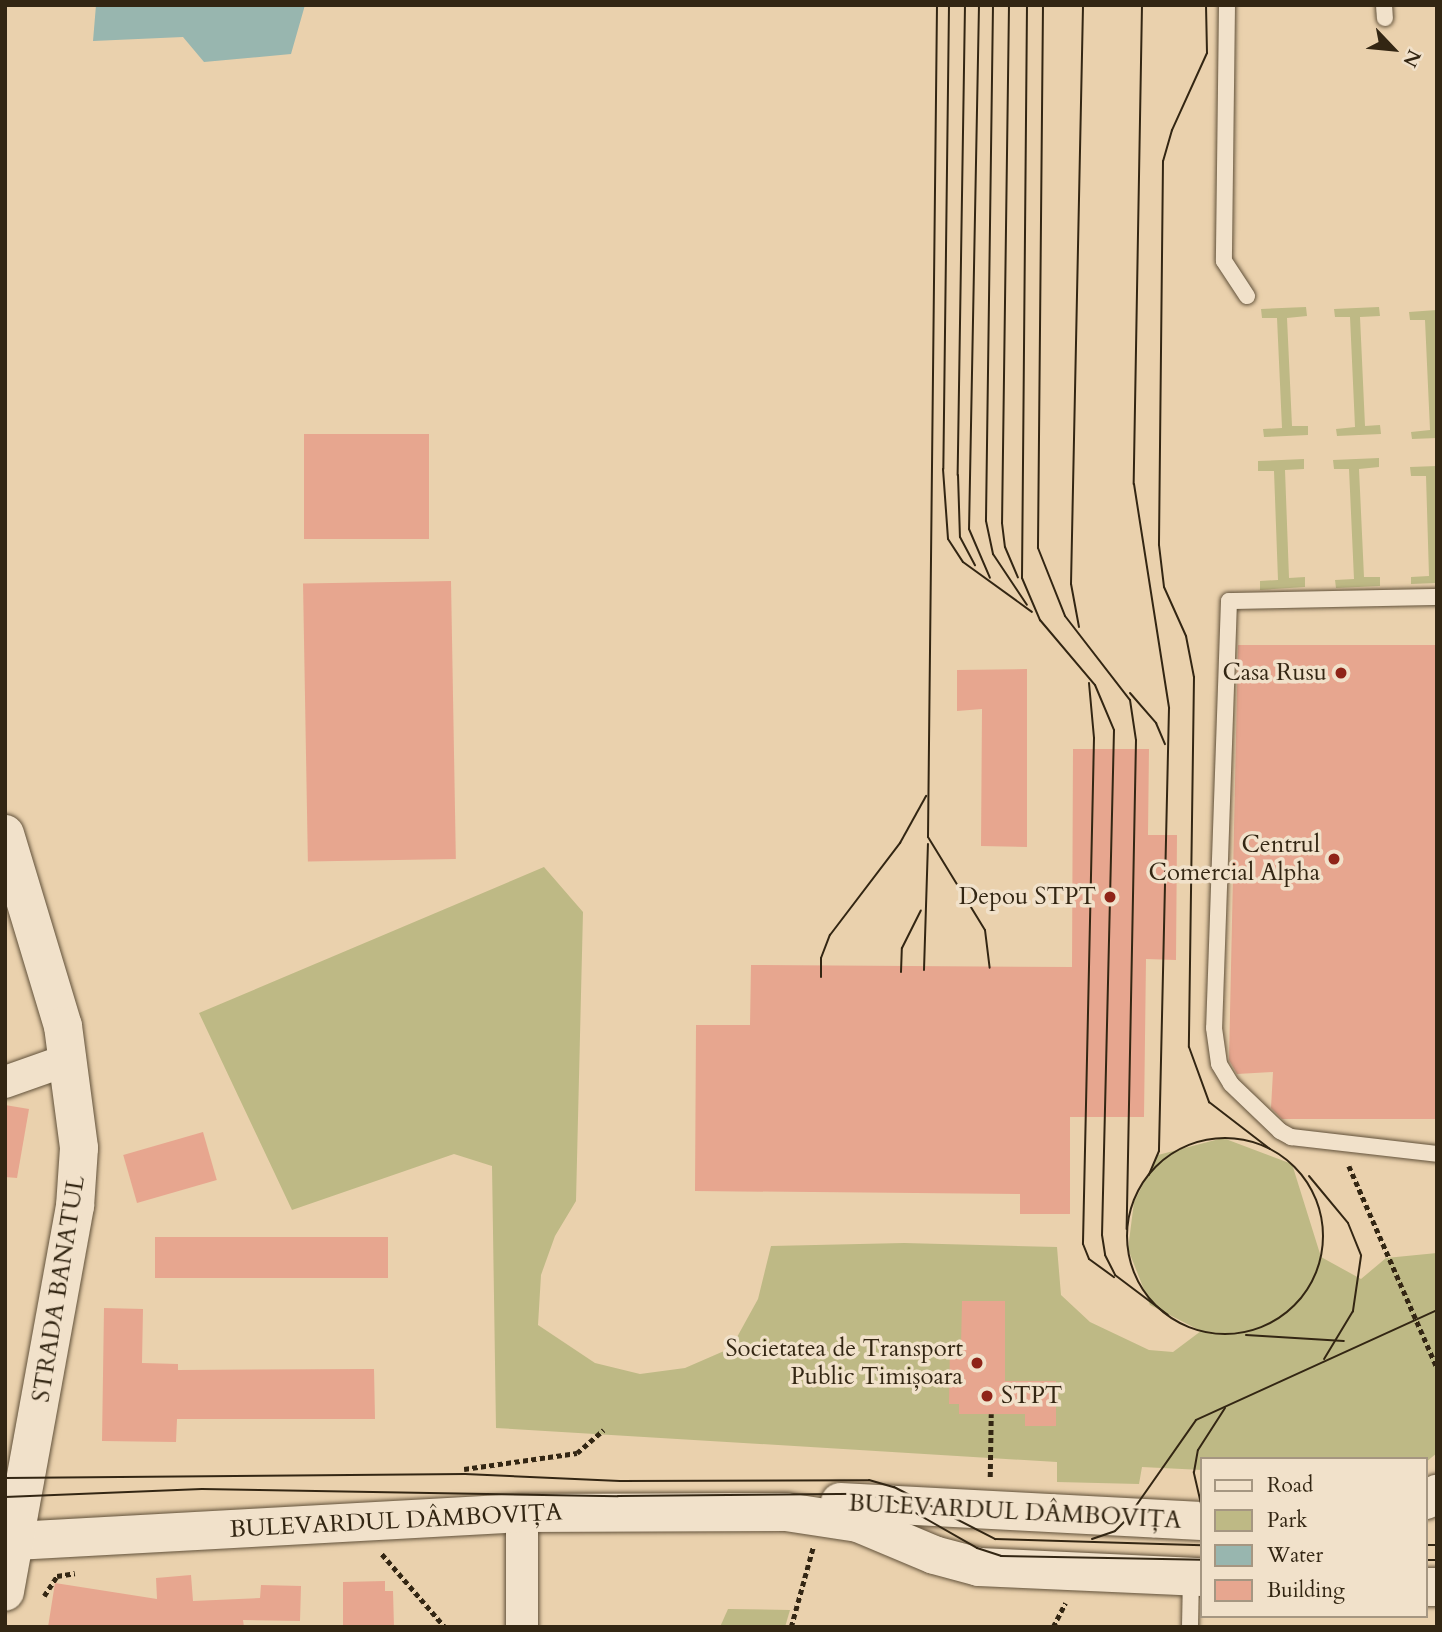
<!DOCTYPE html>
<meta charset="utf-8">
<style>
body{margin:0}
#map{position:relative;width:1442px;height:1632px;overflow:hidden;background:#ead1ad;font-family:Cardo,serif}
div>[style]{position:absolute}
.green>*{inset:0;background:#beb985}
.water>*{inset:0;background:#98b6af}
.building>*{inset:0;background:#e7a68f;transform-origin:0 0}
.path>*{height:4.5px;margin-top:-2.25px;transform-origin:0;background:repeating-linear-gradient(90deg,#332613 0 5px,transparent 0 8.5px)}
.roads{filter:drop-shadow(0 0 2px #61513a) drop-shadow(0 0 2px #61513a)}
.service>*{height:16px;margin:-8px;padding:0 8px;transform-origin:8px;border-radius:8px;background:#f1e1ca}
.minor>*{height:32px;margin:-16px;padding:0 16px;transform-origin:16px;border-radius:16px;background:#f1e1ca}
.tertiary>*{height:38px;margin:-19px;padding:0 19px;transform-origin:19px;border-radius:19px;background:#f1e1ca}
.secondary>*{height:38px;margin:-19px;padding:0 19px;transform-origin:19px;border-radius:19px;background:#f1e1ca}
.tram>*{height:2px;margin:-1px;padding:0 1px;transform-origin:1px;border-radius:1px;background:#332613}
.tram>.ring{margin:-1px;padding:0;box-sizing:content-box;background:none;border:2px solid #332613;border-radius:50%}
.dots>*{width:19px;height:19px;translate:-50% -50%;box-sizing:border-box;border:4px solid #f1e1ca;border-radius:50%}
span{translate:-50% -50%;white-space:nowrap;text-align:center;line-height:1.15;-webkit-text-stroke:7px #f1e1ca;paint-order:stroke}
.poi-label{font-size:24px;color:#332613}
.right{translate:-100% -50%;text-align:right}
.left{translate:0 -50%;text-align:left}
.street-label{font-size:24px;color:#332613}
.frame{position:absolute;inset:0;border:7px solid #332613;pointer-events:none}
.legend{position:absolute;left:1200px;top:1457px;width:228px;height:161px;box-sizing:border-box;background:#f1e1ca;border:2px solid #a59681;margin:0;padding:9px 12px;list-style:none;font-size:21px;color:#332613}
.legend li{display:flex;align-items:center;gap:14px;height:35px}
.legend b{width:35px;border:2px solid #a59681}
.north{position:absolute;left:1358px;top:14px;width:70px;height:70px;-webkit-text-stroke:5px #f1e1ca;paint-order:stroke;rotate:116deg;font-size:19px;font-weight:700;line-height:28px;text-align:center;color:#332613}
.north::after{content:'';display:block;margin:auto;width:24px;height:32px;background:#332613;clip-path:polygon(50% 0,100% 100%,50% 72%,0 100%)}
</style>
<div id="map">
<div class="green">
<i style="clip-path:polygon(1306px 307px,1307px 316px,1287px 318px,1292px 426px,1308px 426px,1308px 435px,1264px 437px,1263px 429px,1282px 428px,1277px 318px,1262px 318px,1261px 309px)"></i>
<i style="clip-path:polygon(1379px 307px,1380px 316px,1360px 317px,1365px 426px,1380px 425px,1381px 434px,1337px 436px,1336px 429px,1355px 427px,1350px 317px,1335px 317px,1334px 309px)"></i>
<i style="clip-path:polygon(1437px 310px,1437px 438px,1412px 439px,1411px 432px,1430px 430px,1425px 320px,1410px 320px,1409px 312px)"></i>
<i style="clip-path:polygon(1379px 458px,1379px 467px,1359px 469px,1364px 577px,1380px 577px,1380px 586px,1336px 588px,1335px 580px,1354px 579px,1349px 469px,1334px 469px,1333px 460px)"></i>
<i style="clip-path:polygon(1304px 459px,1304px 469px,1285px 470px,1289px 578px,1305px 577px,1305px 587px,1260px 590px,1260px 581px,1278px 580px,1274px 471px,1258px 471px,1258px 461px)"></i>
<i style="clip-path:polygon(1437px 466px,1437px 583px,1411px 584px,1411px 577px,1429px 576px,1426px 476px,1411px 476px,1410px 467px)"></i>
<i style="clip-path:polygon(544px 867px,583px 912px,576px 1201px,555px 1236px,541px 1275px,538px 1325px,595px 1363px,640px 1374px,685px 1368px,731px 1348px,758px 1299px,771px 1246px,904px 1243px,1057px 1247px,1061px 1295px,1090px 1322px,1149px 1350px,1173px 1352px,1201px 1331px,1150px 1305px,1128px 1249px,1134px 1202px,1158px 1155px,1223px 1138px,1292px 1164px,1321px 1257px,1361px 1279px,1386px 1258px,1437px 1253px,1437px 1453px,1426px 1462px,1202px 1459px,1202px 1470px,1142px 1467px,1139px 1484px,1057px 1482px,1057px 1462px,496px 1428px,492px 1166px,454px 1154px,292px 1210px,199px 1013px)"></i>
<i style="clip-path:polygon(728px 1609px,790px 1610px,785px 1627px,720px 1627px)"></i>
</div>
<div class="water">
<i style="clip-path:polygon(96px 5px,305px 5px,291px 54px,204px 62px,183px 37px,93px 41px)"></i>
</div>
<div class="building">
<i style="left:304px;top:434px;width:125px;height:105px"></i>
<i style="left:451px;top:581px;width:278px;height:148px;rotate:89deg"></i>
<i style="clip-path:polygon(1238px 645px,1437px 645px,1437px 1119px,1282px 1119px,1271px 1108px,1273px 1072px,1237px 1074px,1229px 1060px)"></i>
<i style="clip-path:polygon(1027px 669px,1027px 847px,981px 846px,982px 709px,957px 711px,957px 670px)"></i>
<i style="clip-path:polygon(1073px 749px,1149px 749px,1148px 835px,1177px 835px,1176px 960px,1146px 959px,1144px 1117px,1070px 1117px,1070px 1214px,1020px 1214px,1020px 1194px,695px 1191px,696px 1025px,750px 1025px,751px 965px,1072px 967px)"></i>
<i style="clip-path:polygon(5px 1105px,29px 1109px,17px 1178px,5px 1177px)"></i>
<i style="left:203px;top:1132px;width:50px;height:83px;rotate:74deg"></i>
<i style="left:155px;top:1237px;width:233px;height:41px"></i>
<i style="clip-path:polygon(962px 1301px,1005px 1301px,1005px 1381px,1056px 1381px,1056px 1426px,1025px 1426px,1025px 1414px,959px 1414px,959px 1404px,949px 1404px,950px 1345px,961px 1345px)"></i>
<i style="clip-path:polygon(104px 1308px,143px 1309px,142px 1363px,178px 1364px,178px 1370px,374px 1369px,375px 1419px,177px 1419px,176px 1442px,102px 1441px)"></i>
<i style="clip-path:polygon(191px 1575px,193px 1601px,260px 1598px,261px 1585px,301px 1586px,300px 1621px,243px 1620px,244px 1627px,48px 1627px,55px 1583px,157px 1599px,156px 1578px)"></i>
<i style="clip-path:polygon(385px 1581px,385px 1591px,393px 1591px,394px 1627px,343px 1627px,343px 1582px)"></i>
</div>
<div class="path">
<i style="left:1349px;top:1166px;width:219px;rotate:66.4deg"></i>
<i style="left:464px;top:1469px;width:114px;rotate:-8.1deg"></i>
<i style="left:577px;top:1453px;width:35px;rotate:-41deg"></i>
<i style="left:990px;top:1477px;width:63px;rotate:-89.1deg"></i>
<i style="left:382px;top:1554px;width:96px;rotate:49.2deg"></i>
<i style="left:44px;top:1596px;width:24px;rotate:-57deg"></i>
<i style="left:57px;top:1576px;width:18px;rotate:-9deg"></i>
<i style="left:791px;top:1627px;width:83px;rotate:-74.6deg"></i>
<i style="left:1053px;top:1627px;width:27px;rotate:-63deg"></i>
</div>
<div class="roads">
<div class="service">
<i style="left:1227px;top:5px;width:256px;rotate:90.7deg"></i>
<i style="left:1224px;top:261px;width:42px;rotate:56.7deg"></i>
<i style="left:1384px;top:5px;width:13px;rotate:86deg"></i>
<i style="left:1437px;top:597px;width:208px;rotate:178.9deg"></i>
<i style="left:1229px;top:601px;width:427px;rotate:92deg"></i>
<i style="left:1214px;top:1028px;width:36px;rotate:82deg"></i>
<i style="left:1219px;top:1064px;width:23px;rotate:59deg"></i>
<i style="left:1231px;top:1084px;width:68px;rotate:43.8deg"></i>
<i style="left:1280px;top:1131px;width:13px;rotate:29deg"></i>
<i style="left:1291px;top:1137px;width:147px;rotate:6.6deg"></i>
<i style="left:1190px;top:1627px;width:50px;rotate:-88.9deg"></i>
</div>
<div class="minor">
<i style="left:5px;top:1082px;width:69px;rotate:-19.5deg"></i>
<i style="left:522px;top:1513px;width:114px;rotate:90deg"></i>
</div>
<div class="tertiary">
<i style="left:1426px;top:1500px;width:13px;rotate:-29deg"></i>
<i style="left:840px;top:1502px;width:362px;rotate:3deg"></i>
<i style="left:15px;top:1541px;width:508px;rotate:-3.16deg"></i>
<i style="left:522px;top:1513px;width:264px;rotate:-0.2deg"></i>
<i style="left:786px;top:1512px;width:73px;rotate:8.7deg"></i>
<i style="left:858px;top:1523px;width:82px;rotate:22.8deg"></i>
<i style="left:934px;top:1555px;width:47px;rotate:14.9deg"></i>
<i style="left:979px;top:1567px;width:223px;rotate:2.6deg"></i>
<i style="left:1426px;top:1587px;width:11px"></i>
</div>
<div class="secondary">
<i style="left:5px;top:834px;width:201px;rotate:73.2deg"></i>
<i style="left:63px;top:1026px;width:123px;rotate:82.5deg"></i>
<i style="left:79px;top:1148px;width:58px;rotate:93.9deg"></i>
<i style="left:75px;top:1206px;width:392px;rotate:100.3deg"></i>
</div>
</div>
<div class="tram">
<i style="left:937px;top:5px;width:832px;rotate:90.62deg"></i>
<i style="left:928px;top:837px;width:109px;rotate:58.5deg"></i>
<i style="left:985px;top:930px;width:38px;rotate:83deg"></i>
<i style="left:949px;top:5px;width:464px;rotate:90.7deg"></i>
<i style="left:943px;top:469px;width:70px;rotate:85.9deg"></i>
<i style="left:948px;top:539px;width:27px;rotate:57deg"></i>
<i style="left:963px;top:562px;width:85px;rotate:35.9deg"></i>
<i style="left:965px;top:5px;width:470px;rotate:90.9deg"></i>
<i style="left:958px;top:475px;width:62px;rotate:88.2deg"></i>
<i style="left:960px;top:537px;width:32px;rotate:62deg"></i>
<i style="left:979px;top:5px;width:524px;rotate:91.09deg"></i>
<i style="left:969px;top:529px;width:53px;rotate:66.8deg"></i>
<i style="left:993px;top:5px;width:516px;rotate:90.78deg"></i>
<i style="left:986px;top:521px;width:34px;rotate:78deg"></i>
<i style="left:993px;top:554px;width:61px;rotate:56.3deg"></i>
<i style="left:1009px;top:5px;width:518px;rotate:90.77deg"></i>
<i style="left:1002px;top:523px;width:24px;rotate:83deg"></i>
<i style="left:1005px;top:547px;width:33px;rotate:67deg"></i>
<i style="left:1027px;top:5px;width:573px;rotate:90.5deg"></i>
<i style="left:1022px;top:578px;width:46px;rotate:66.8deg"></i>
<i style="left:1040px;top:620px;width:85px;rotate:49.8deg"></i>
<i style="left:1095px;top:685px;width:49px;rotate:67.1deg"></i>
<i style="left:1114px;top:730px;width:505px;rotate:91.36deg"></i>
<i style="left:1102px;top:1235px;width:20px;rotate:81deg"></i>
<i style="left:1105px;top:1255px;width:22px;rotate:63deg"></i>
<i style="left:1115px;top:1275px;width:66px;rotate:37deg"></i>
<i style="left:1043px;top:5px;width:543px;rotate:90.53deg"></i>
<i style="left:1038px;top:548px;width:73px;rotate:68.3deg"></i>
<i style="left:1065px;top:616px;width:106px;rotate:52.3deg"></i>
<i style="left:1130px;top:700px;width:40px;rotate:81.5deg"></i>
<i style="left:1136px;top:740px;width:489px;rotate:91.1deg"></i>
<i style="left:1142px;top:5px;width:479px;rotate:91deg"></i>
<i style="left:1134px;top:484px;width:227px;rotate:81.1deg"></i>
<i style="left:1169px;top:708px;width:443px;rotate:91.3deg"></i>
<i style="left:1159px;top:1151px;width:26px;rotate:113deg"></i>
<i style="left:1206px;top:5px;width:48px;rotate:88.8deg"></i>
<i style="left:1207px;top:53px;width:85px;rotate:114.4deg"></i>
<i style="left:1172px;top:130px;width:32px;rotate:106deg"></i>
<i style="left:1163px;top:161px;width:384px;rotate:90.6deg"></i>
<i style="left:1159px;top:545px;width:42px;rotate:83.2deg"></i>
<i style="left:1164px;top:587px;width:54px;rotate:65.8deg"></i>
<i style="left:1186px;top:636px;width:42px;rotate:79deg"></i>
<i style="left:1194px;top:677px;width:370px;rotate:90.8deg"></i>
<i style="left:1189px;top:1047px;width:59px;rotate:70deg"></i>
<i style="left:1209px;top:1102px;width:77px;rotate:37.6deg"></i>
<i style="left:1436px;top:5px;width:3px;rotate:72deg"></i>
<i style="left:1079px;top:627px;width:44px;rotate:-100.5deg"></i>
<i style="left:1071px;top:584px;width:579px;rotate:-88.81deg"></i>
<i style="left:1089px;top:683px;width:55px;rotate:84.8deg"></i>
<i style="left:1094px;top:738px;width:506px;rotate:91.25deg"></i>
<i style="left:1083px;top:1244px;width:16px;rotate:68deg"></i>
<i style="left:1089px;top:1259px;width:31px;rotate:36deg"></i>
<i style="left:1130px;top:693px;width:40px;rotate:49deg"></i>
<i style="left:1156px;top:723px;width:23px;rotate:67deg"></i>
<i style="left:924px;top:970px;width:126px;rotate:-88.2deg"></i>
<i style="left:901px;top:972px;width:24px;rotate:-88deg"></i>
<i style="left:902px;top:948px;width:42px;rotate:-63.4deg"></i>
<i style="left:821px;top:977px;width:19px;rotate:-90deg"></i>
<i style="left:821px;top:958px;width:25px;rotate:-69deg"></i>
<i style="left:830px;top:935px;width:116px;rotate:-52.7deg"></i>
<i style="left:900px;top:843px;width:54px;rotate:-61deg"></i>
<i class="ring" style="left:1127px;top:1138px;width:194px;height:194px"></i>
<i style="left:1309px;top:1176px;width:61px;rotate:50.3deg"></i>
<i style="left:1348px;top:1223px;width:35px;rotate:68deg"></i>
<i style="left:1361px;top:1256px;width:56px;rotate:98.3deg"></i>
<i style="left:1353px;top:1311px;width:56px;rotate:121.1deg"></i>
<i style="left:1246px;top:1335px;width:98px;rotate:3.5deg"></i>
<i style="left:5px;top:1478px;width:460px;rotate:-0.5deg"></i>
<i style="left:465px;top:1474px;width:155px;rotate:2.6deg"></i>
<i style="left:620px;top:1481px;width:249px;rotate:-0.2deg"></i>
<i style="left:869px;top:1480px;width:26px;rotate:16deg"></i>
<i style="left:894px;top:1487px;width:114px;rotate:27.2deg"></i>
<i style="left:995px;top:1539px;width:207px;rotate:1.7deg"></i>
<i style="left:5px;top:1497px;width:197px;rotate:-2.3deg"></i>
<i style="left:202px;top:1489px;width:416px;rotate:1deg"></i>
<i style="left:618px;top:1496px;width:248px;rotate:-0.5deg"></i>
<i style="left:866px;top:1494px;width:28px;rotate:13deg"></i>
<i style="left:893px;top:1500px;width:97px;rotate:29.7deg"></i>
<i style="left:977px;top:1548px;width:25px;rotate:18deg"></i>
<i style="left:1001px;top:1556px;width:201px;rotate:1.1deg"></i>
<i style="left:1202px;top:1508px;width:37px;rotate:-103deg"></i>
<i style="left:1194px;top:1472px;width:22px;rotate:-80deg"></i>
<i style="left:1198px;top:1450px;width:50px;rotate:-57.3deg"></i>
<i style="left:1092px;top:1539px;width:24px;rotate:-19deg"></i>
<i style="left:1115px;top:1531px;width:16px;rotate:-45deg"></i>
<i style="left:1126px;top:1520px;width:122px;rotate:-55deg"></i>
<i style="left:1196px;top:1420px;width:265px;rotate:-24.5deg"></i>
<i style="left:1426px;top:1545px;width:11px"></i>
<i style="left:1426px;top:1560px;width:11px"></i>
</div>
<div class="dots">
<i style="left:1341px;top:673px;background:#8f2418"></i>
<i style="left:1334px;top:859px;background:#8f2418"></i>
<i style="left:1110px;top:897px;background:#8f2418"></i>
<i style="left:977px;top:1363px;background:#8f2418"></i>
<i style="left:987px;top:1396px;background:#8f2418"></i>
</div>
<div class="poi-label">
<span class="right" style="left:1327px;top:673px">Casa Rusu</span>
<span class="right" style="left:1320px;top:859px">Centrul<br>Comercial Alpha</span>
<span class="right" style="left:1096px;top:897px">Depou STPT</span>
<span class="right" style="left:963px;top:1363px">Societatea de Transport<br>Public Timișoara</span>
<span class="left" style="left:1001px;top:1396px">STPT</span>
</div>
<div class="street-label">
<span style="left:59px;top:1289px;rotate:-81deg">STRADA BANATUL</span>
<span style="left:1015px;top:1512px;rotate:3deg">BULEVARDUL DÂMBOVIȚA</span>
<span style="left:396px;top:1521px;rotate:-3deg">BULEVARDUL DÂMBOVIȚA</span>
</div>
<div class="frame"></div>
<ul class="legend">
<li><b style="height:9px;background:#f1e1ca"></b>Road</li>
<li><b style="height:19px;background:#beb985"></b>Park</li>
<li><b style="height:19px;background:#98b6af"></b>Water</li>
<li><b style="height:19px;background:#e7a68f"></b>Building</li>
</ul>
<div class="north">N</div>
</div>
